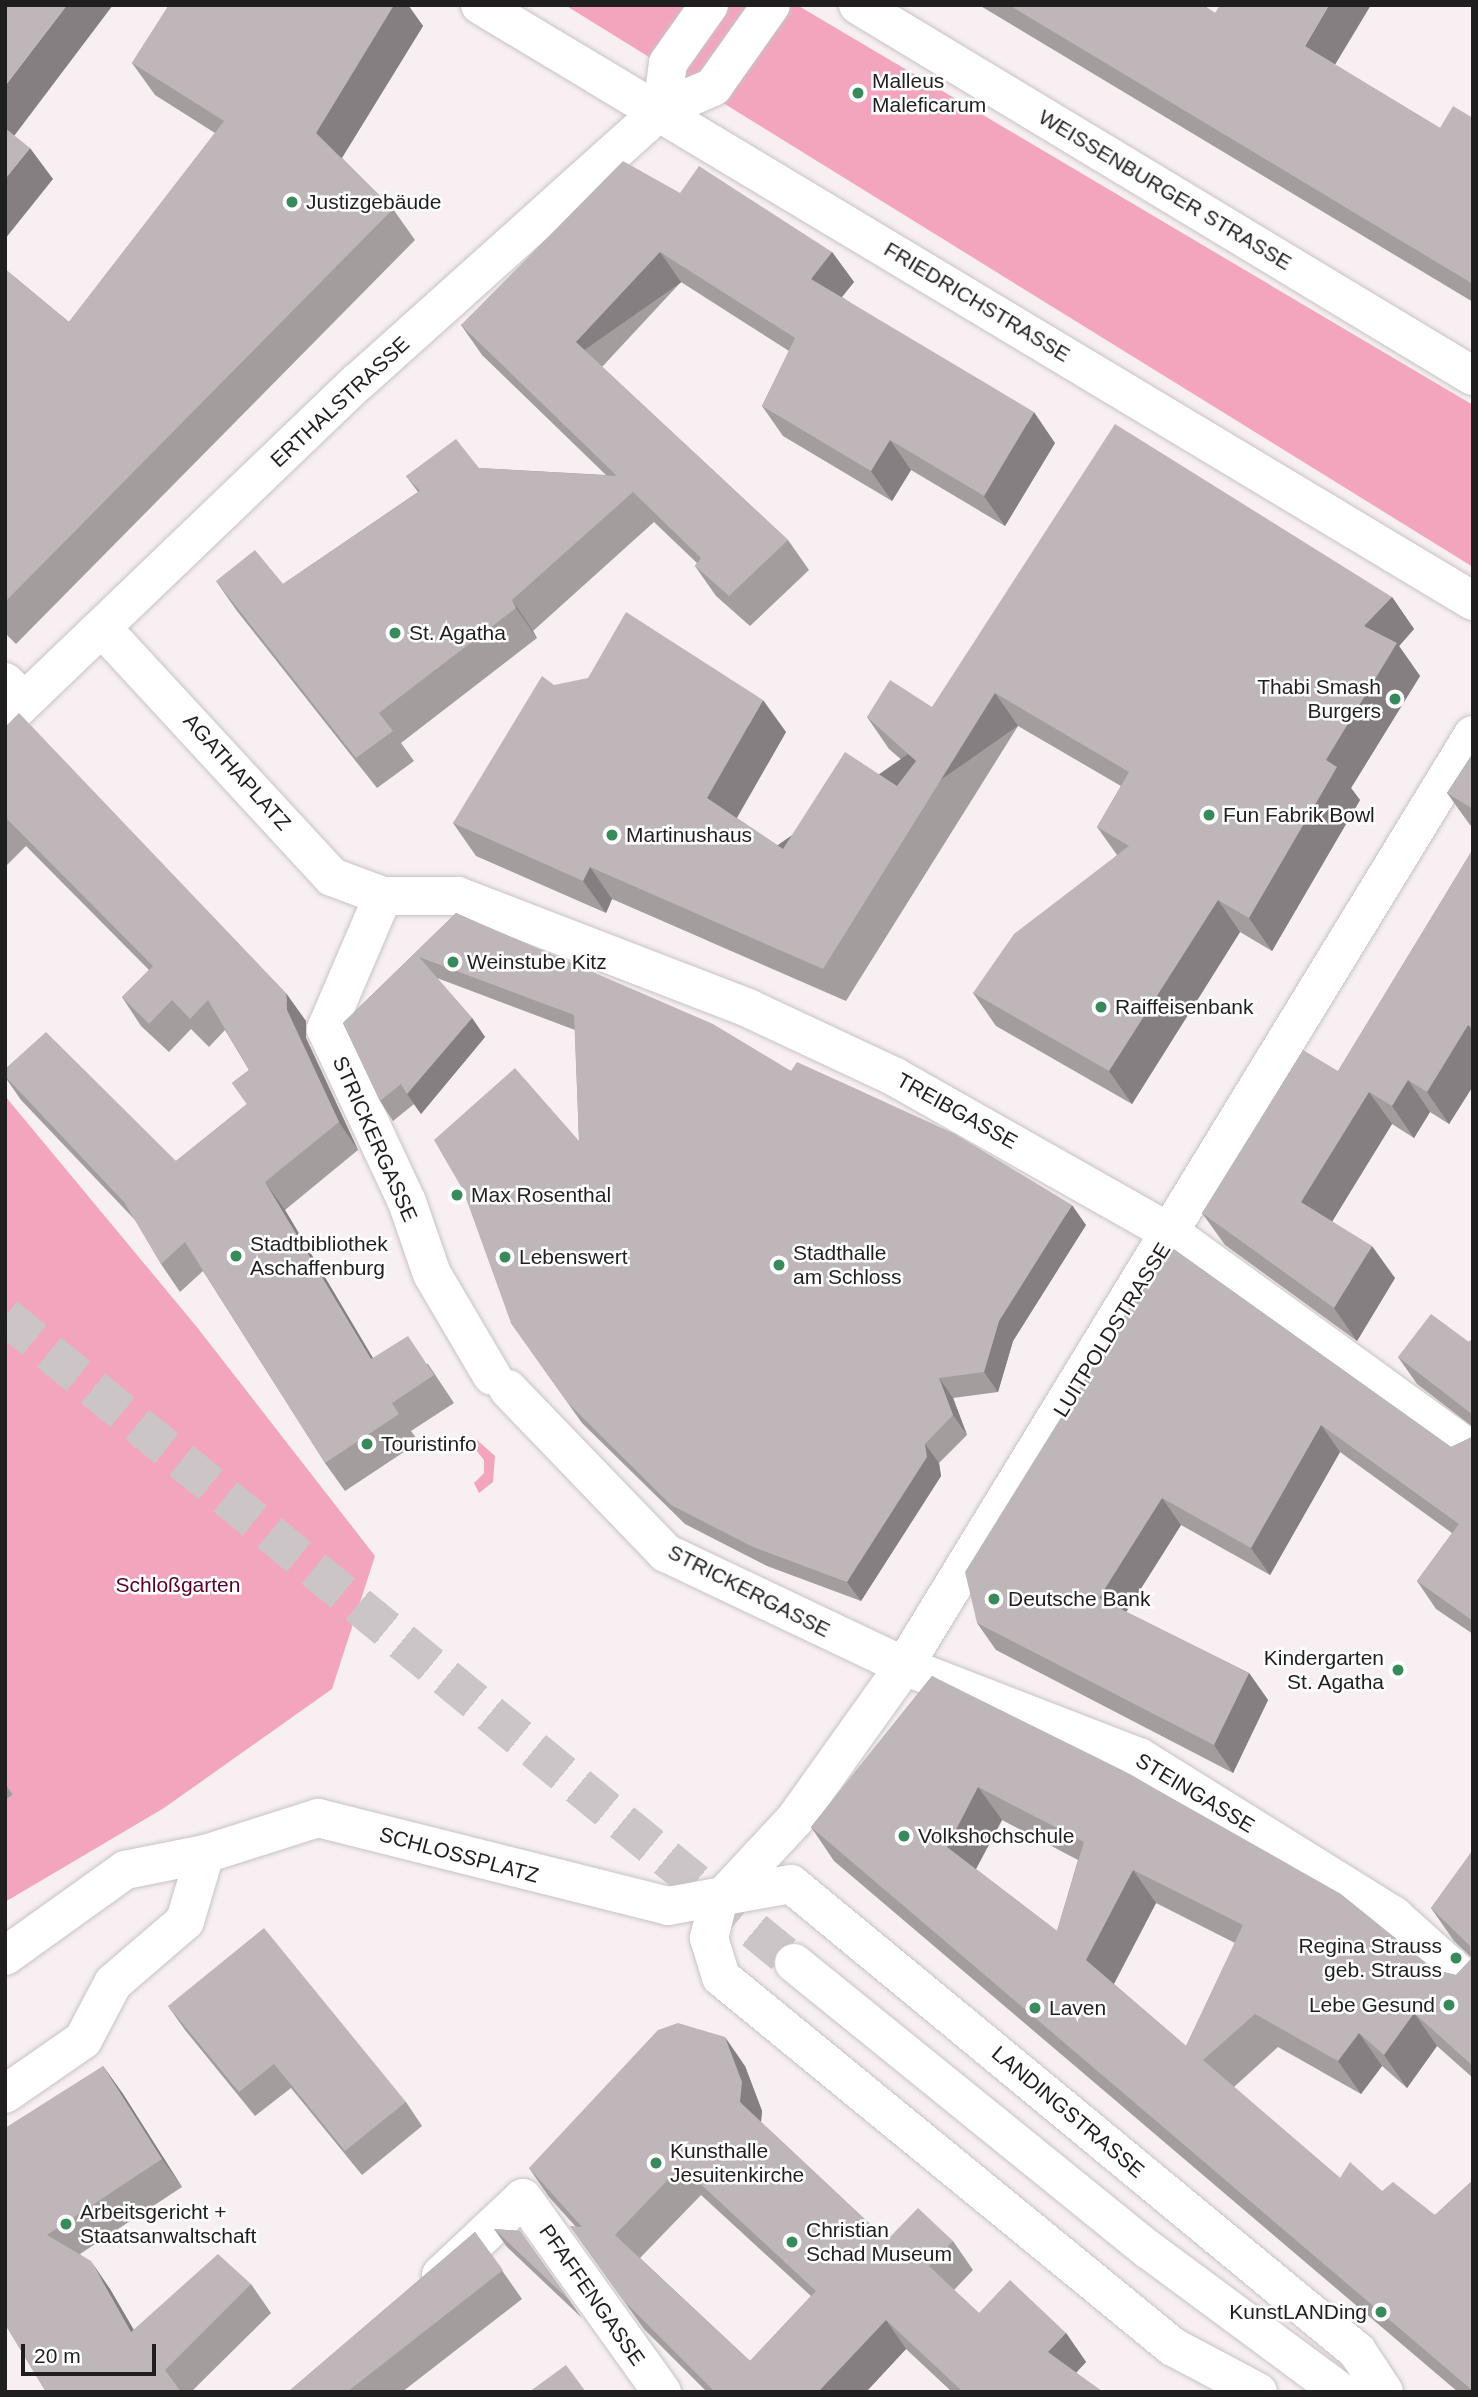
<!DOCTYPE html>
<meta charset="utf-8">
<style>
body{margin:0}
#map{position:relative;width:1478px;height:2397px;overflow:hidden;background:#f7eff1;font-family:Helvetica,sans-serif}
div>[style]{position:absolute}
.green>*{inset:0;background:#f3a5be}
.major-tunnel>*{height:38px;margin-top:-19px;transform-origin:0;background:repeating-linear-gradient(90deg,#ccc5c7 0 38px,transparent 0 57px)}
.roads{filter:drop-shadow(0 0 2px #c9c2c4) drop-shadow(0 0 2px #c9c2c4)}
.minor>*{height:38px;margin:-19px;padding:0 19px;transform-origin:19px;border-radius:19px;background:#fff}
.major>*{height:38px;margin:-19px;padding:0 19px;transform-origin:19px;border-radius:19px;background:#fff}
.wall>*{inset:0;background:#a39d9e}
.shaded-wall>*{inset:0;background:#857f81;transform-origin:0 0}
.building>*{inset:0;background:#beb6b8}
.dots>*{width:19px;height:19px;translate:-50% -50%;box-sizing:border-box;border:4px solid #fff;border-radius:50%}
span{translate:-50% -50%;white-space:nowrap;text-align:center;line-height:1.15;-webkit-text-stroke:5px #fff;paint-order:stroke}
.poi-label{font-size:21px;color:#211e1f}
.left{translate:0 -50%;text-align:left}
.right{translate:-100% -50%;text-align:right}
.street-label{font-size:21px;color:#211e1f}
.park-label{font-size:21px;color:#56002b}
.frame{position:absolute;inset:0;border:7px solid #211e1f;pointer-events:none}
.scale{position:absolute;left:21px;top:2344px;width:135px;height:32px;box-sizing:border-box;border:4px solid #211e1f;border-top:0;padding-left:9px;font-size:21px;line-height:24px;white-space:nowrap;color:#211e1f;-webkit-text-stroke:5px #fff;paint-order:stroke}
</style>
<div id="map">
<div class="green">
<i style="clip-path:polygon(565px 5px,797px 5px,1473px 405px,1473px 567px)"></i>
<i style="clip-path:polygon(5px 1096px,196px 1326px,375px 1556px,332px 1689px,164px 1808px,5px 1902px,5px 1800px,13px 1795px,5px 1783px)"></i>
<i style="clip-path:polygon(456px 1439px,476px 1439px,495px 1456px,493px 1482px,479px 1493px,474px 1483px,484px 1473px,484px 1460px,476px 1450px,460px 1448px)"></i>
</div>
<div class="major-tunnel">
<i style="left:5px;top:1316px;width:1020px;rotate:39.35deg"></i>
</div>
<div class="roads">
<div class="minor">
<i style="left:104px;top:630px;width:336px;rotate:47.3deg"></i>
<i style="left:332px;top:877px;width:54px;rotate:20.4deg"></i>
<i style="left:383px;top:896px;width:75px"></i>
<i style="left:458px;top:896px;width:311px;rotate:21.1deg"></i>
<i style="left:748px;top:1008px;width:162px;rotate:25.1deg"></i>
<i style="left:895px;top:1077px;width:317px;rotate:29.5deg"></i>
<i style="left:1171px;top:1233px;width:373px;rotate:35.9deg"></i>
<i style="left:5px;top:682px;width:27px;rotate:45deg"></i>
<i style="left:383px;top:896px;width:145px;rotate:113.2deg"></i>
<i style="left:326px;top:1029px;width:191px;rotate:64.9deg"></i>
<i style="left:407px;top:1202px;width:76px;rotate:70.9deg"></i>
<i style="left:432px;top:1274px;width:118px;rotate:59.5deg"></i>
<i style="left:508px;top:1389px;width:228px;rotate:46.1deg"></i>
<i style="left:666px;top:1553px;width:263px;rotate:25.4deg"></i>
<i style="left:904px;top:1666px;width:252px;rotate:21.2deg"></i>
<i style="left:1139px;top:1757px;width:301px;rotate:31.9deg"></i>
<i style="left:1394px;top:1916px;width:106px;rotate:41.9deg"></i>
<i style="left:791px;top:1884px;width:734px;rotate:39.53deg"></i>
<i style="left:1357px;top:2351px;width:49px;rotate:56.6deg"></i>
<i style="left:5px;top:1956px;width:148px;rotate:-35.6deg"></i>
<i style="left:125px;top:1870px;width:82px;rotate:-11.3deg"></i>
<i style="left:205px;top:1854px;width:119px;rotate:-17.7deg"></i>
<i style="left:318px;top:1818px;width:361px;rotate:14.1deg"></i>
<i style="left:668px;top:1906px;width:125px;rotate:-10.1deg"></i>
<i style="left:5px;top:2094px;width:95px;rotate:-34.7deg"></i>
<i style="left:83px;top:2040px;width:64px;rotate:-62.2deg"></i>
<i style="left:113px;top:1983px;width:95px;rotate:-40.7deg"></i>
<i style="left:185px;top:1921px;width:70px;rotate:-73.4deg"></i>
<i style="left:441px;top:2275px;width:112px;rotate:-43.2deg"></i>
<i style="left:523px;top:2198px;width:239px;rotate:54.4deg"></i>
<i style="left:1258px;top:2392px;width:96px;rotate:-152.1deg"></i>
<i style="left:1173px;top:2347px;width:584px;rotate:-140.7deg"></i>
<i style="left:721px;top:1977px;width:41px;rotate:-107.1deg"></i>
<i style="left:709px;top:1938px;width:37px;rotate:-76deg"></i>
<i style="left:718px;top:1902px;width:113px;rotate:-47.1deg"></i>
<i style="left:795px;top:1819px;width:188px;rotate:-54.5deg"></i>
<i style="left:904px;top:1666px;width:1091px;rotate:-58.57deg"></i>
</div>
<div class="major">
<i style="left:480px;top:5px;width:1158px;rotate:30.97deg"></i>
<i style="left:858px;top:5px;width:718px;rotate:31.1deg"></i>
<i style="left:662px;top:109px;width:46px;rotate:-82.6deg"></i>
<i style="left:668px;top:63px;width:71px;rotate:-54.7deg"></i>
<i style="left:5px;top:720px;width:489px;rotate:-43.8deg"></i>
<i style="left:358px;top:382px;width:409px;rotate:-41.9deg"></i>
<i style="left:662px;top:109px;width:56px;rotate:-23.3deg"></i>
<i style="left:713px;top:87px;width:100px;rotate:-54.7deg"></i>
<i style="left:794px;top:1963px;width:457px;rotate:39deg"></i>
<i style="left:1149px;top:2250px;width:239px;rotate:36.5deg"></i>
</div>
</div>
<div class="wall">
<i style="clip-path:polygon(169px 5px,408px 5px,423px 26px,342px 158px,393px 209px,415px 240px,16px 644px,5px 633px,5px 269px,69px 322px,215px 133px,155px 95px,132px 63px)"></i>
<i style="clip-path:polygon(979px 5px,1203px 5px,1215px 13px,1335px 65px,1440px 128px,1473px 118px,1473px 302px)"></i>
<i style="clip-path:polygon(680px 193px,832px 252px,854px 282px,842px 297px,1055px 443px,1005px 526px,911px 470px,892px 501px,783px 436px,762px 406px,789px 351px,681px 282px,602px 367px,788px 540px,809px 570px,750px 626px,716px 596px,695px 566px,697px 563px,654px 522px,533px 631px,537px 638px,401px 743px,414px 761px,377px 788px,237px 611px,216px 581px,283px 584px,418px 492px,406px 476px,479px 468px,606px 475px,482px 355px,461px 325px)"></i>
<i style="clip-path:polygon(1392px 597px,1414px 629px,1399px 646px,1420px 676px,1351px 788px,1360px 800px,1272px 951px,1240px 932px,1132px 1104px,996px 1026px,973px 993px,1117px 855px,1097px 827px,1121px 786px,1018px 726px,846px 1001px,612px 899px,606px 913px,476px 856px,453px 823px,554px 685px,786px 732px,737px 818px,783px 849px,897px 786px,911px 768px,889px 749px,867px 717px,932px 707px)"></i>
<i style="clip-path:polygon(5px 727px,306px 1021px,306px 1038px,358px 1150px,285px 1210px,373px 1358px,428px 1364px,454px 1403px,411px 1431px,419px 1442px,345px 1491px,325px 1463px,203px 1271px,180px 1292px,161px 1264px,136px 1221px,21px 1100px,5px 1077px,5px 1069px,176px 1161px,247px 1104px,232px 1083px,249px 1070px,225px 1030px,209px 1047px,191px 1029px,169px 1052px,141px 1026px,122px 997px,149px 970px,26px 846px,5px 867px)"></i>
<i style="clip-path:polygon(1473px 753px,1473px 827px,1470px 825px,1447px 793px)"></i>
<i style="clip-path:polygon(1473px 849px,1473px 1086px,1449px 1124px,1430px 1112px,1414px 1138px,1392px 1124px,1332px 1221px,1395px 1278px,1357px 1341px,1225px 1245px,1202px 1213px,1338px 1071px)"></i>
<i style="clip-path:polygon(456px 913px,791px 1071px,1086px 1225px,1013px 1341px,998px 1392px,953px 1398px,967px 1435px,939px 1463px,941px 1476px,861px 1601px,767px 1566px,685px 1524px,582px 1423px,511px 1323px,579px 1141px,575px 1030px,437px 978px,472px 1018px,485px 1037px,421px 1114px,414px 1104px,393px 1121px,380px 1101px,343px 1023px)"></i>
<i style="clip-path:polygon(1168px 1245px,1451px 1447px,1472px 1437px,1473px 1428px,1473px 1634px,1436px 1609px,1417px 1581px,1452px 1533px,1340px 1452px,1270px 1575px,1181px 1525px,1126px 1612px,1249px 1673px,1268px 1700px,1233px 1773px,996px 1650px,977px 1623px)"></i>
<i style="clip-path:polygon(1473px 1338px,1473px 1427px,1417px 1384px,1398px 1357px,1469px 1342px)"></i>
<i style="clip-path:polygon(evenodd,932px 1676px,1435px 1970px,1456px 1975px,1471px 1959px,1471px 1957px,1454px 1941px,1431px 1908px,1473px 1850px,1473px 2078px,1437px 2046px,1407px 2088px,1382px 2066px,1361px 2094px,1278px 2047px,1234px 2087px,1340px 2178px,1382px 2191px,1435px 2215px,1473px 2180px,1473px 2392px,1458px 2392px,834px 1861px,811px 1827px,932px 1676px,1002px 1820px,1078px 1860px,1057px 1931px,976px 1869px,1002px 1820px,932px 1676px,1156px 1903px,1235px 1943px,1186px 2046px,1114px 1984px,1156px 1903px)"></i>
<i style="clip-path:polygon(5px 1783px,13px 1795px,5px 1800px)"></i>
<i style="clip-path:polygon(168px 2006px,406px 2102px,422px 2126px,362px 2175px,291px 2088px,255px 2116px,185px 2030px)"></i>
<i style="clip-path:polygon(103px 2066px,123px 2094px,182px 2187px,80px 2254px,110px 2289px,134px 2330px,251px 2284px,271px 2313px,191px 2392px,46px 2392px,5px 2324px)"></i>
<i style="clip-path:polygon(evenodd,745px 2066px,762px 2111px,761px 2122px,887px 2240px,953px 2241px,973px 2270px,954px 2290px,979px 2313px,1066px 2333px,1086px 2362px,1076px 2373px,1103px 2392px,952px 2392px,906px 2349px,866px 2392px,707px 2392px,644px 2329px,570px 2226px,576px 2227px,549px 2197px,529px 2168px,745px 2066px,701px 2195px,811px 2296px,750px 2361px,640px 2258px,701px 2195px)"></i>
<i style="clip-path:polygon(494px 2229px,520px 2231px,582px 2318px,507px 2247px)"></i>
<i style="clip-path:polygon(475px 2232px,522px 2299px,402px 2392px,288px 2392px)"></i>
</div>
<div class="shaded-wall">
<i style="clip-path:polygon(67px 5px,113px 5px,8px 144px,5px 140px,5px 86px)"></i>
<i style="clip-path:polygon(394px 5px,408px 5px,423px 26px,338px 164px,316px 133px)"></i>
<i style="clip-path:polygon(1329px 5px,1371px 5px,1327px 78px,1305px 46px)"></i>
<i style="clip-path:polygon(30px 148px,53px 179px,5px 239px,5px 179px)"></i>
<i style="left:660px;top:252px;width:37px;height:123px;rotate:55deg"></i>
<i style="clip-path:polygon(832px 252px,854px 282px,832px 309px,811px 279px)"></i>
<i style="clip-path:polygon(1034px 412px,1055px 443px,1005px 526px,984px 496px)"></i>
<i style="clip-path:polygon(890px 440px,911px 470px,892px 501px,871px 471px)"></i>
<i style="clip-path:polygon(1392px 597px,1414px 629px,1399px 646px,1420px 676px,1351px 788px,1360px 800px,1272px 951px,1249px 918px,1326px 760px,1364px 626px)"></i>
<i style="clip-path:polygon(512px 600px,533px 631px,537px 638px,516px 608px)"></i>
<i style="left:995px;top:693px;width:40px;height:325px;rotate:55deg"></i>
<i style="clip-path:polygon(763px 700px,786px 732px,729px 831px,707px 798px)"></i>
<i style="clip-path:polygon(590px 867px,612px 899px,606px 913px,583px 881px)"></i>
<i style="clip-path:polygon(1218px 900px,1240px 932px,1132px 1104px,1109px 1071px)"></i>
<i style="clip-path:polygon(286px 993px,306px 1021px,306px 1038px,358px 1150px,339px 1122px,287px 1010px)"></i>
<i style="clip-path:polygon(472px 1018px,485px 1037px,421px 1114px,407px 1094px)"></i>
<i style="clip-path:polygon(1468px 1025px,1473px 1032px,1473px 1086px,1449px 1124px,1427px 1092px)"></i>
<i style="clip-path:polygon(1408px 1080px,1430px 1112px,1414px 1138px,1392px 1106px)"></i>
<i style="clip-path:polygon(1369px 1092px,1392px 1124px,1324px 1235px,1301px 1202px)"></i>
<i style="clip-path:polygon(265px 1182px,285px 1210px,390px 1387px,371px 1359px)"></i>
<i style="clip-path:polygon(1072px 1205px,1086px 1225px,1013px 1341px,998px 1392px,984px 1372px,999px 1321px)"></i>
<i style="clip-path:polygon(1372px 1246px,1395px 1278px,1357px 1341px,1334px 1308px)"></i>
<i style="clip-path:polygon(939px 1378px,953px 1398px,967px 1435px,953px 1415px)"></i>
<i style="clip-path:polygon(1321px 1425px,1340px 1452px,1270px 1575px,1251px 1548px)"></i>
<i style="clip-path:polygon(925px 1444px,939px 1463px,941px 1476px,861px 1601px,847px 1582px)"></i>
<i style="clip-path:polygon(1162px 1498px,1181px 1525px,1118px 1625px,1099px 1598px)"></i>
<i style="clip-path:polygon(1249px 1673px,1268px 1700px,1233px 1773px,1214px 1745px)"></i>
<i style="clip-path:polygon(978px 1787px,1002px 1820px,970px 1880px,947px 1847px)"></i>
<i style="clip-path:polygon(1133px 1870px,1156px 1903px,1109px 1993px,1086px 1960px)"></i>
<i style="clip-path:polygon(1414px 2013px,1437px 2046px,1407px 2088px,1384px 2055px)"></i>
<i style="clip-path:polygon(1359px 2033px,1382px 2066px,1361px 2094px,1338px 2061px)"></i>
<i style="clip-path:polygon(725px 2037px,745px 2066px,762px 2111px,760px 2131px,740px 2102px)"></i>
<i style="clip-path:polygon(103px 2066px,123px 2094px,182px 2187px,162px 2159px)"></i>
<i style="clip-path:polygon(91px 2261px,110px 2289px,151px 2360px,131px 2332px)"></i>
<i style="clip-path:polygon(886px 2320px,906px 2349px,866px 2392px,818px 2392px)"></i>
<i style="clip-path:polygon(1066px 2333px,1086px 2362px,1068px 2381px,1048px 2352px)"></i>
</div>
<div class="building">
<i style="clip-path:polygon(5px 5px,67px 5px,5px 86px)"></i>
<i style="clip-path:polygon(169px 5px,394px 5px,316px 133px,393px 209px,5px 602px,5px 269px,69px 322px,224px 121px,132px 63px)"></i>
<i style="clip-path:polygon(1009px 5px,1203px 5px,1215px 13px,1220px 5px,1329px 5px,1305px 46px,1440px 128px,1453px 106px,1473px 118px,1473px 284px)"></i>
<i style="clip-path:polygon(5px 128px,30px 148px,5px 179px)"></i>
<i style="clip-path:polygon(623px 161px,680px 193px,699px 166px,832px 252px,811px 279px,1034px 412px,984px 496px,890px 440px,871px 471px,762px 406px,795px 338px,660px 252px,576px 342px,788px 540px,729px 596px,695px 566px,701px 558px,633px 492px,512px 600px,516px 608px,379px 713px,393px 731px,356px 758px,216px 581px,255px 550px,283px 584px,420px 491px,406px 476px,456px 439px,479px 468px,617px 476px,461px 325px)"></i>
<i style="clip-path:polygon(1115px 424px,1392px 597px,1364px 626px,1397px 643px,1326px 760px,1337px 767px,1249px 918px,1218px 900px,1109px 1071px,973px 993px,1014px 934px,1129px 846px,1097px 827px,1129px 772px,995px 693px,823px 969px,590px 867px,583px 881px,453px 823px,542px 676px,554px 685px,588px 678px,626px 612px,763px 700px,707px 798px,783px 849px,845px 752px,897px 786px,916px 761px,867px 717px,890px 680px,932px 707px)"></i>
<i style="clip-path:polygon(19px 713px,286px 993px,287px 1010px,339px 1122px,265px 1182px,371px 1359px,408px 1336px,434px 1375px,392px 1403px,399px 1414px,325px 1463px,185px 1242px,161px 1264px,124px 1202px,5px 1076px,5px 1069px,46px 1032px,176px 1161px,247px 1104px,232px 1083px,249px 1070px,208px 1000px,190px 1019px,172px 1000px,149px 1024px,122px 997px,153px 966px,6px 818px,5px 819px,5px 727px)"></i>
<i style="clip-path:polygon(1473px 753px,1473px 809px,1447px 793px)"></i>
<i style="clip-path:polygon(1473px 849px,1473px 1028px,1468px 1025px,1427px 1092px,1408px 1080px,1392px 1106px,1369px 1092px,1301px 1202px,1372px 1246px,1334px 1308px,1202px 1213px,1303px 1050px,1338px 1071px)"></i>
<i style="clip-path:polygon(456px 913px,713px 1024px,791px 1071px,797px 1062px,955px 1134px,1072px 1205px,999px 1321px,984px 1372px,939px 1378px,953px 1415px,925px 1444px,927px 1457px,847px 1582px,753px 1547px,671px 1505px,568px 1403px,511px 1323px,463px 1190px,434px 1140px,515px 1068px,579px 1141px,574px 1015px,419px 957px,472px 1018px,407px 1094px,401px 1084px,380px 1101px,343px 1023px)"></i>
<i style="clip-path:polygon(1168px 1245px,1451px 1447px,1472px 1437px,1473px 1428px,1473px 1621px,1417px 1581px,1459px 1524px,1321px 1425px,1251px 1548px,1162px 1498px,1099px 1598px,1249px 1673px,1214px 1745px,977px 1623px,965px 1572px)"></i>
<i style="clip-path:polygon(1431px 1314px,1469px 1342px,1473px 1338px,1473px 1415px,1398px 1357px)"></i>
<i style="clip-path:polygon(evenodd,932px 1676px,1124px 1771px,1341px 1894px,1435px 1970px,1456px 1975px,1471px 1959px,1470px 1946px,1431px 1908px,1473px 1850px,1473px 2066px,1414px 2013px,1384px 2055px,1359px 2033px,1338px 2061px,1255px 2014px,1203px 2060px,1340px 2178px,1350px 2162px,1382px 2191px,1393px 2182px,1435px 2215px,1473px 2180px,1473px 2391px,811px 1827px,932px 1676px,978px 1787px,1084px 1842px,1057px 1931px,947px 1847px,978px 1787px,932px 1676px,1133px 1870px,1243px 1925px,1186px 2046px,1086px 1960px,1133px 1870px)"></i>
<i style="clip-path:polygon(264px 1928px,406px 2102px,345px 2151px,274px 2064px,239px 2092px,168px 2006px)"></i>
<i style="clip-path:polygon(evenodd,678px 2023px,725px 2037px,742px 2082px,740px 2102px,887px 2240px,918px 2208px,953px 2241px,929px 2266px,979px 2313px,1010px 2280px,1066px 2333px,1048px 2352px,1103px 2392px,963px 2392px,886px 2320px,818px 2392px,715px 2392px,623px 2300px,570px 2226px,582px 2227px,529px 2168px,658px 2030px,678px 2023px,681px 2166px,816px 2291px,750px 2361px,615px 2235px,681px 2166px)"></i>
<i style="clip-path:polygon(103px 2066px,162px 2159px,47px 2235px,91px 2261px,131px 2332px,218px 2254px,251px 2284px,165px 2370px,181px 2392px,46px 2392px,5px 2324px,5px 2128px)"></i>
<i style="clip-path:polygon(494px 2229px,520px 2231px,569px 2300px)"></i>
<i style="clip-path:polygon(475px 2232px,503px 2270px,347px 2392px,288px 2392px)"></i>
<i style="clip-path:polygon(566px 2365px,586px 2392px,529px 2392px)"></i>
</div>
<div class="dots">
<i style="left:858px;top:93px;background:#398a5b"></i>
<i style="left:292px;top:202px;background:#398a5b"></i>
<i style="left:395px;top:633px;background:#398a5b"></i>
<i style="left:1395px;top:699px;background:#398a5b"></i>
<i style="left:1209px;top:815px;background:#398a5b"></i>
<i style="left:612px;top:835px;background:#398a5b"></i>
<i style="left:453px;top:962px;background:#398a5b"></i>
<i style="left:1101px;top:1007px;background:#398a5b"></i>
<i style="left:457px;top:1195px;background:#398a5b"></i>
<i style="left:236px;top:1256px;background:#398a5b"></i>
<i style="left:505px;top:1257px;background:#398a5b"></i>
<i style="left:779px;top:1265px;background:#398a5b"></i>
<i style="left:367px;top:1444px;background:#398a5b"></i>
<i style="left:994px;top:1599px;background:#398a5b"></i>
<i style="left:1398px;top:1670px;background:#398a5b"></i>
<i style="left:904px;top:1836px;background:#398a5b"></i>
<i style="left:1456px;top:1958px;background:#398a5b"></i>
<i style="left:1449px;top:2005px;background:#398a5b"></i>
<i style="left:1035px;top:2008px;background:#398a5b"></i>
<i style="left:656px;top:2163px;background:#398a5b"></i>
<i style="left:66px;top:2224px;background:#398a5b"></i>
<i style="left:792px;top:2242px;background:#398a5b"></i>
<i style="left:1381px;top:2312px;background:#398a5b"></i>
</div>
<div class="poi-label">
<span class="left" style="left:872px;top:93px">Malleus<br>Maleficarum</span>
<span class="left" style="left:306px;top:202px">Justizgebäude</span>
<span class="left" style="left:409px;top:633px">St. Agatha</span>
<span class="right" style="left:1381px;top:699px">Thabi Smash<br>Burgers</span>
<span class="left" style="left:1223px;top:815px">Fun Fabrik Bowl</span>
<span class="left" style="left:626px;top:835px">Martinushaus</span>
<span class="left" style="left:467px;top:962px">Weinstube Kitz</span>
<span class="left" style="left:1115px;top:1007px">Raiffeisenbank</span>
<span class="left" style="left:471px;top:1195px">Max Rosenthal</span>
<span class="left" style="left:250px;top:1256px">Stadtbibliothek<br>Aschaffenburg</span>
<span class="left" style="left:793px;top:1265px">Stadthalle<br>am Schloss</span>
<span class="left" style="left:519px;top:1257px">Lebenswert</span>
<span class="left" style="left:381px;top:1444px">Touristinfo</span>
<span class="left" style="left:1008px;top:1599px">Deutsche Bank</span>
<span class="right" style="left:1384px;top:1670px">Kindergarten<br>St. Agatha</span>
<span class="left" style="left:918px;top:1836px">Volkshochschule</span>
<span class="right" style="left:1442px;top:1958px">Regina Strauss<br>geb. Strauss</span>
<span class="right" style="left:1435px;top:2005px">Lebe Gesund</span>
<span class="left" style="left:1049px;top:2008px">Laven</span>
<span class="left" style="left:670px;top:2163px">Kunsthalle<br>Jesuitenkirche</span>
<span class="left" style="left:80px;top:2224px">Arbeitsgericht +<br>Staatsanwaltschaft</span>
<span class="left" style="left:806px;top:2242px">Christian<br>Schad Museum</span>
<span class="right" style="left:1367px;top:2312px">KunstLANDing</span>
</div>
<div class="street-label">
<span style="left:1165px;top:190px;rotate:31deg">WEISSENBURGER STRASSE</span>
<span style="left:977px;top:302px;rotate:31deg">FRIEDRICHSTRASSE</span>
<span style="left:340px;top:402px;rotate:-43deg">ERTHALSTRASSE</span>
<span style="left:237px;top:772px;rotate:48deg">AGATHAPLATZ</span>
<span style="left:957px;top:1111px;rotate:29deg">TREIBGASSE</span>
<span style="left:375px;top:1139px;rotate:66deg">STRICKERGASSE</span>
<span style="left:1112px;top:1330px;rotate:-58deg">LUITPOLDSTRASSE</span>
<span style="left:749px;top:1591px;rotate:27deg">STRICKERGASSE</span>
<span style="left:1195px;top:1793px;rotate:31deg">STEINGASSE</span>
<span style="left:459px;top:1855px;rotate:15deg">SCHLOSSPLATZ</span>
<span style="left:1068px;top:2112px;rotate:40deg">LANDINGSTRASSE</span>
<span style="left:592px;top:2295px;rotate:55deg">PFAFFENGASSE</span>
</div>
<div class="park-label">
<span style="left:178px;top:1585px">Schloßgarten</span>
</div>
<div class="frame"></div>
<div class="scale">20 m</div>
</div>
